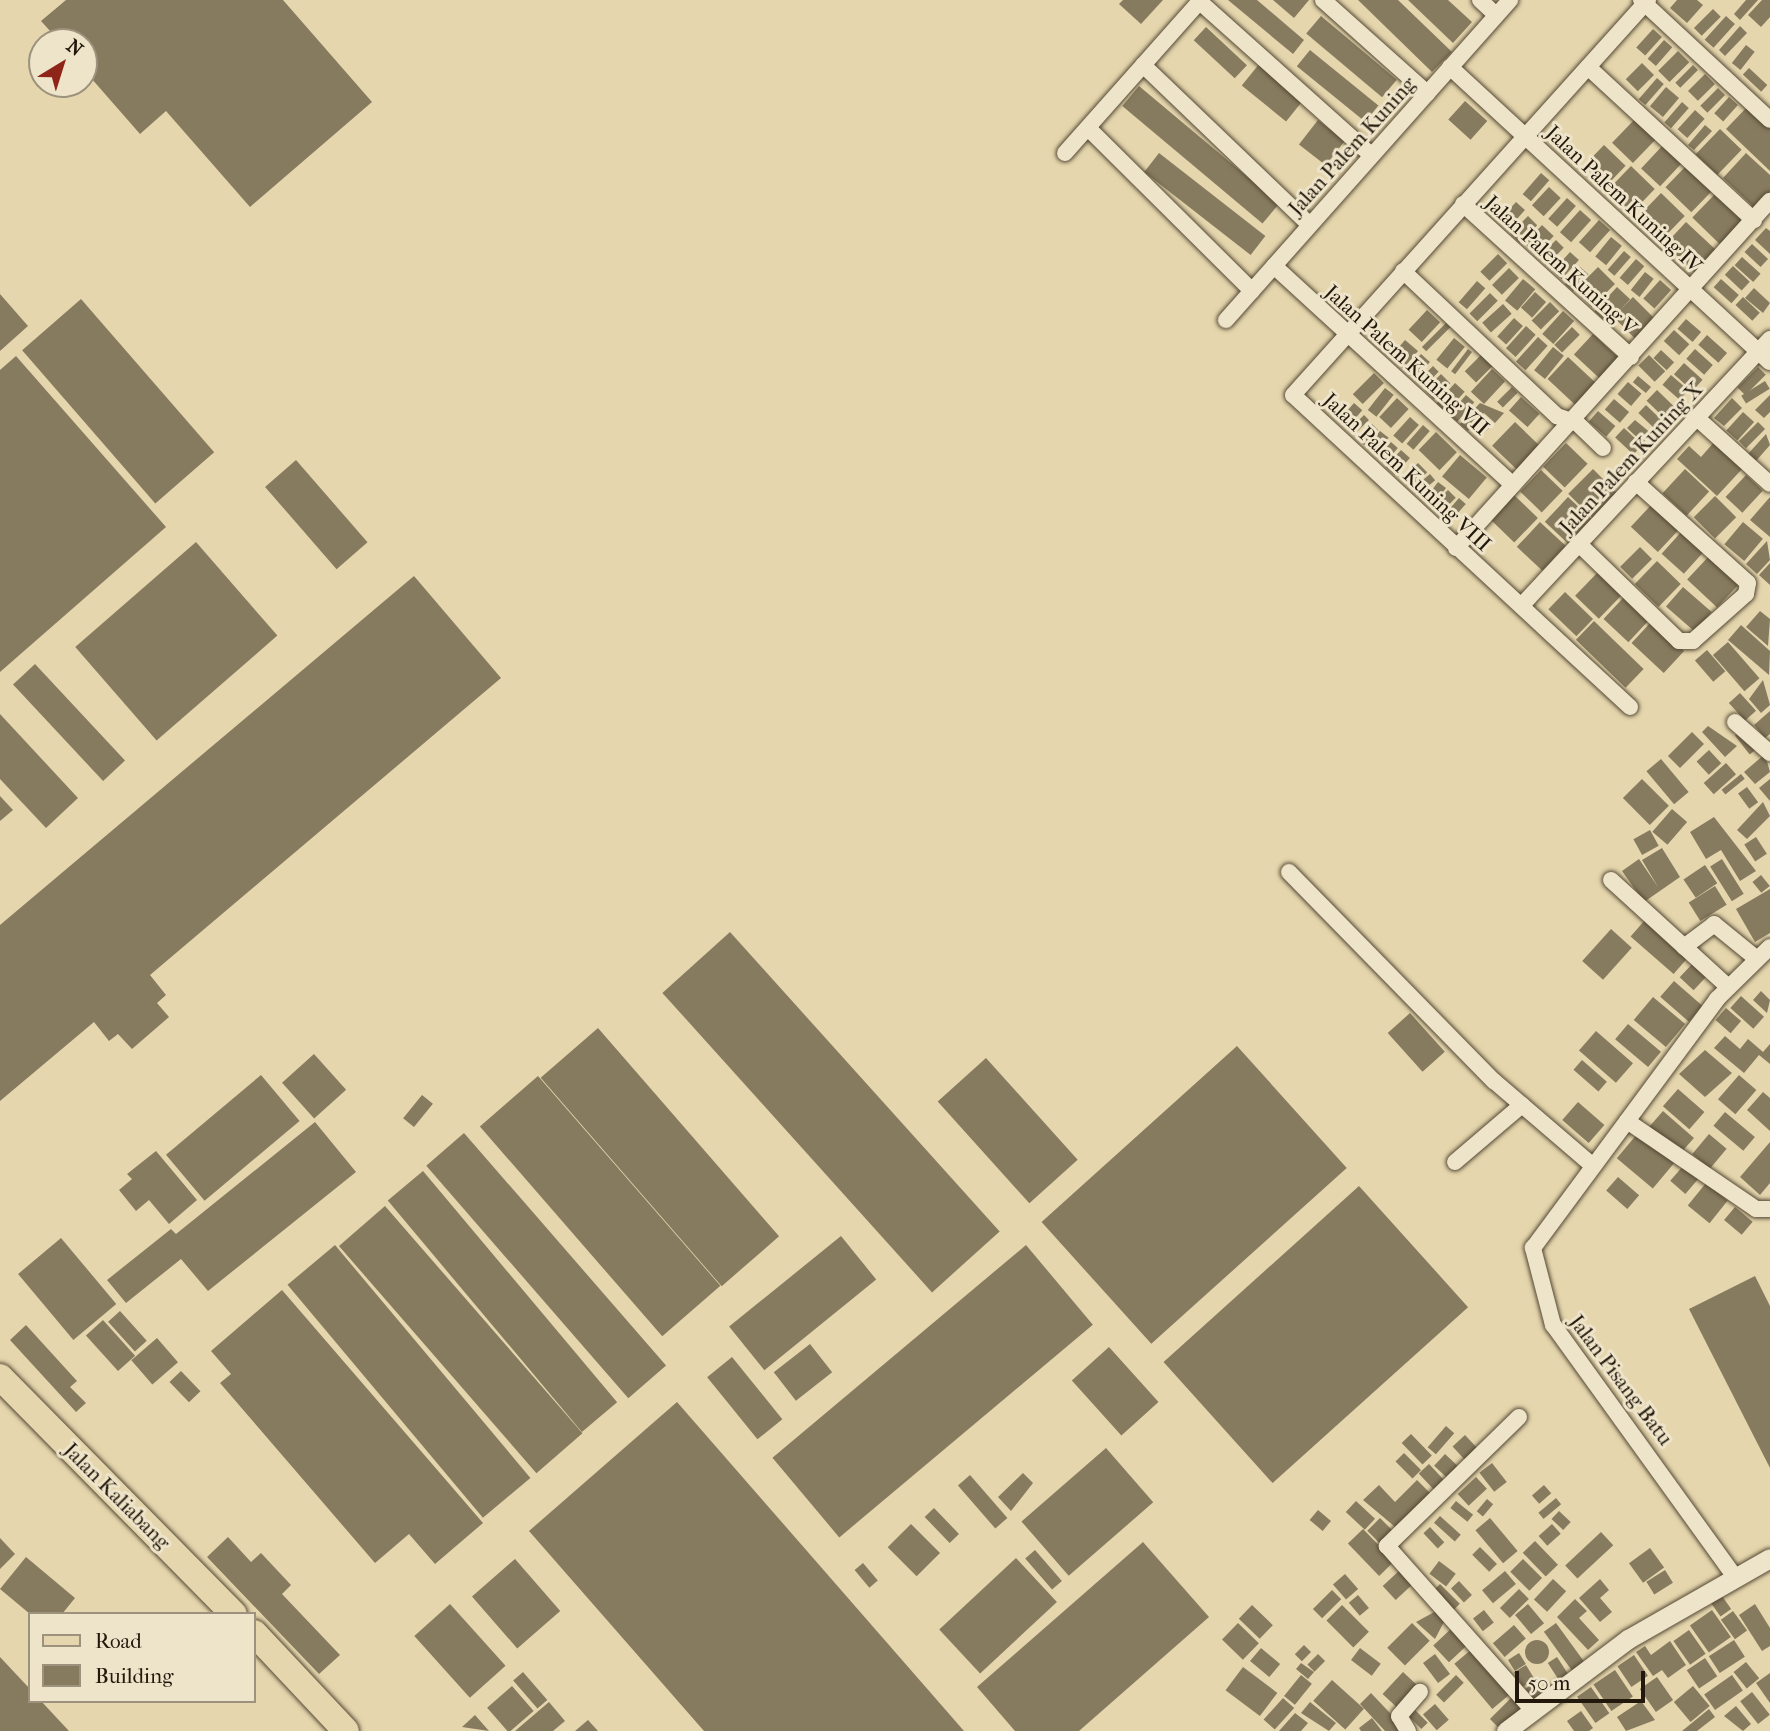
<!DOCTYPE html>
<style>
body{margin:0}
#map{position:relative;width:1770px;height:1731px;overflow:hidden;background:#e5d6ad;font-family:"IM FELL French Canon",serif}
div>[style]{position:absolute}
.building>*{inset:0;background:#877b5f;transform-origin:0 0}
.round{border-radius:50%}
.roads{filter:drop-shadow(0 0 2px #534834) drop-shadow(0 0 2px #534834)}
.minor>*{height:16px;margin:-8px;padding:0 8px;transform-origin:8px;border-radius:8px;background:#eee4ca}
.tertiary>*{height:19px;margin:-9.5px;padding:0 9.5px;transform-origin:9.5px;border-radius:9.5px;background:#eee4ca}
.primary>*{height:26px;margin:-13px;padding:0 13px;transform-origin:13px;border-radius:13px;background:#e5d6ad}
span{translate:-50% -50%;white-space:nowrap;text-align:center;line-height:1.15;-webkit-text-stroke:6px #eee4ca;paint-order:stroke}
.street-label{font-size:21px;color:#22180b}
.legend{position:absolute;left:28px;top:1612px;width:228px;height:91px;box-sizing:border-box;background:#eee4ca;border:2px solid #9c927e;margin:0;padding:9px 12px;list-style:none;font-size:21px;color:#22180b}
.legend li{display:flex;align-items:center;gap:14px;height:35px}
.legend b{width:35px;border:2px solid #9c927e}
.north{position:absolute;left:28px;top:28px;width:70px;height:70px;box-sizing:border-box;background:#eee4ca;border:2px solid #9c927e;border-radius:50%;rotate:38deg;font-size:19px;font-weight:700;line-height:28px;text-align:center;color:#22180b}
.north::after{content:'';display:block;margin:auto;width:24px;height:32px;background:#8f2418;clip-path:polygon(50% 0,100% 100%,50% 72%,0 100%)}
.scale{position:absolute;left:1515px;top:1671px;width:130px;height:32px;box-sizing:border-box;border:4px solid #22180b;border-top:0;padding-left:9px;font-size:21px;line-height:24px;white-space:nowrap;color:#22180b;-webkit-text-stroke:5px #eee4ca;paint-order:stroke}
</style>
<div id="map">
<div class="building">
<i style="clip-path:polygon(66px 0,283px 0,372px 102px,250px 207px,166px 111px,140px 134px,84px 70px,84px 42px,60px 42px,41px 21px)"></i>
<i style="clip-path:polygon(1123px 0,1163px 0,1141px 24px,1119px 4px)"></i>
<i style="clip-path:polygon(1228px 0,1257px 0,1304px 40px,1293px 54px)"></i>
<i style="clip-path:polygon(1273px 0,1309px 0,1294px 18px)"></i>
<i style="clip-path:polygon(1358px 0,1398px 0,1452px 52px,1432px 72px)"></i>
<i style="clip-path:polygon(1408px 0,1448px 0,1472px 22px,1453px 43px)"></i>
<i style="clip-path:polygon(1677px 0,1697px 0,1703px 5px,1687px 23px,1670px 8px)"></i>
<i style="clip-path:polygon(1746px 0,1758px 0,1740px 20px,1734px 14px)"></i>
<i style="clip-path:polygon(1762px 0,1770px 0,1770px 17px,1761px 27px,1748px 15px)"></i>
<i style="left:1713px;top:9px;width:11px;height:27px;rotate:45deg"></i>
<i style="left:1321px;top:16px;width:99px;height:23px;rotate:40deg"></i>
<i style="left:1726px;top:16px;width:12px;height:32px;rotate:42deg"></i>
<i style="clip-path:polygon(1740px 26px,1747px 33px,1725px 56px,1719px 50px)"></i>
<i style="left:1206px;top:27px;width:56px;height:18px;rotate:43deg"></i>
<i style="left:1653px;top:29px;width:12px;height:25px;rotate:42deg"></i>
<i style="left:1664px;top:40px;width:11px;height:25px;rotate:41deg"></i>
<i style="left:1746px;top:45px;width:11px;height:23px;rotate:38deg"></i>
<i style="left:1310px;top:50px;width:88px;height:21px;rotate:39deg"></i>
<i style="left:1678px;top:51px;width:16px;height:28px;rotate:45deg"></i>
<i style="left:1260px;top:63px;width:57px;height:29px;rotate:39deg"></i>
<i style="left:1642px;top:63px;width:17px;height:23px;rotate:45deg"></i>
<i style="left:1693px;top:65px;width:7px;height:25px;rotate:45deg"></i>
<i style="left:1749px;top:68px;width:25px;height:9px;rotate:43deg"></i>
<i style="left:1705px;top:74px;width:14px;height:24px;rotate:45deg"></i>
<i style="left:1657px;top:78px;width:9px;height:28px;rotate:41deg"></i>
<i style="left:1139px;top:86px;width:183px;height:26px;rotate:40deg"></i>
<i style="left:1666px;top:87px;width:17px;height:25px;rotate:40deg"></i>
<i style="left:1718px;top:88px;width:10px;height:25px;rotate:45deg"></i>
<i style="left:1729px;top:97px;width:12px;height:22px;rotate:42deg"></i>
<i style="left:1465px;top:101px;width:30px;height:25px;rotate:42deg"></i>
<i style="left:1682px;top:102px;width:9px;height:27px;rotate:41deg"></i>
<i style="clip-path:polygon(1749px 105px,1770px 125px,1770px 171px,1726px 129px)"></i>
<i style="left:1695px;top:110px;width:13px;height:26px;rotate:42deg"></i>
<i style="left:1635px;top:119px;width:29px;height:33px;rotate:44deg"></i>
<i style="left:1318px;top:120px;width:34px;height:31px;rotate:38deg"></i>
<i style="clip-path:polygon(1705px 125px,1712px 131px,1694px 150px,1688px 145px)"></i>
<i style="left:1720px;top:129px;width:30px;height:35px;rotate:44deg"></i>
<i style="left:1665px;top:143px;width:26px;height:35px;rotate:43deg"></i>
<i style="left:1604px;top:145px;width:30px;height:29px;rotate:44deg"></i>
<i style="left:1159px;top:153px;width:135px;height:24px;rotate:38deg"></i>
<i style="clip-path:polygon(1746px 153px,1770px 175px,1770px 196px,1757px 210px,1723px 178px)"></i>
<i style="left:1687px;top:165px;width:36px;height:31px;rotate:44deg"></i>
<i style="left:1631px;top:166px;width:33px;height:34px;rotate:44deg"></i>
<i style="left:1541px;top:173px;width:11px;height:28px;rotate:41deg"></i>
<i style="left:1549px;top:187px;width:16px;height:25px;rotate:43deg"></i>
<i style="left:1718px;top:191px;width:42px;height:37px;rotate:44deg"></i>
<i style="left:1661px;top:193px;width:33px;height:35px;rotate:44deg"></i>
<i style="left:1567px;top:198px;width:12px;height:28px;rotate:42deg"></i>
<i style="left:1516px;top:202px;width:12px;height:22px;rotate:42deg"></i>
<i style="left:1580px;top:210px;width:15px;height:30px;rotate:42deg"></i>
<i style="left:1528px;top:216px;width:13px;height:25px;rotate:45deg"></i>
<i style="left:1599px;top:220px;width:15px;height:30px;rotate:42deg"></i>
<i style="left:1686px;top:222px;width:44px;height:31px;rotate:43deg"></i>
<i style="left:1542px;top:225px;width:16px;height:25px;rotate:43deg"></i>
<i style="clip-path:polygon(1766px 228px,1770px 231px,1770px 254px,1755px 240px)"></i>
<i style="left:1611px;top:237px;width:14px;height:25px;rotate:39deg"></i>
<i style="left:1556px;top:240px;width:11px;height:24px;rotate:45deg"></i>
<i style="left:1752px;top:244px;width:22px;height:11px;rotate:43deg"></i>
<i style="left:1624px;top:251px;width:9px;height:25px;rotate:41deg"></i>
<i style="left:1570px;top:252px;width:12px;height:26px;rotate:42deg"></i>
<i style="left:1498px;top:254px;width:13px;height:25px;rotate:45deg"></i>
<i style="left:1742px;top:257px;width:25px;height:11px;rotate:42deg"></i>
<i style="left:1636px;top:259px;width:11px;height:25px;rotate:41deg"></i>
<i style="left:1733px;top:266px;width:23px;height:12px;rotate:43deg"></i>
<i style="left:1580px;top:267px;width:11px;height:23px;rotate:41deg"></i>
<i style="left:1598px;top:267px;width:24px;height:33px;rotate:45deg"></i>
<i style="left:1509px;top:268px;width:14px;height:24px;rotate:45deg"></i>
<i style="left:1645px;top:272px;width:11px;height:23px;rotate:38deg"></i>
<i style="left:1523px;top:279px;width:16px;height:28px;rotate:40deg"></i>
<i style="left:1721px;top:279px;width:24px;height:11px;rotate:42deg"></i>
<i style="left:1660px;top:280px;width:15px;height:25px;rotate:42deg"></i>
<i style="left:1477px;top:281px;width:11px;height:28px;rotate:41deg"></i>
<i style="left:1617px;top:287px;width:18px;height:33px;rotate:43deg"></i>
<i style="clip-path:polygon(1754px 288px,1770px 303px,1763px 313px,1745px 298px)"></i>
<i style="left:1535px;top:292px;width:15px;height:21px;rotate:42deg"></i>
<i style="left:1490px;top:293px;width:11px;height:29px;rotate:45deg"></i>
<i style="clip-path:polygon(0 294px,28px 326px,0 351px)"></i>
<i style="left:1633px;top:297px;width:35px;height:28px;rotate:45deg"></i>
<i style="left:1743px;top:297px;width:23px;height:11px;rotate:43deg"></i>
<i style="left:81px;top:299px;width:203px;height:78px;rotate:49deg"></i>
<i style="left:1550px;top:302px;width:13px;height:26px;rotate:45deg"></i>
<i style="left:1503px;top:304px;width:13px;height:28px;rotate:48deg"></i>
<i style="left:1427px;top:310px;width:18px;height:27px;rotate:43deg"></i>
<i style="left:1563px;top:311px;width:15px;height:31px;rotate:42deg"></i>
<i style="left:1514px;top:318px;width:12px;height:25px;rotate:42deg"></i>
<i style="left:1686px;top:319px;width:20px;height:13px;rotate:41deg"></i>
<i style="left:1446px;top:323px;width:6px;height:34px;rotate:45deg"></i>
<i style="left:1526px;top:326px;width:13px;height:30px;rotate:42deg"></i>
<i style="left:1572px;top:327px;width:11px;height:25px;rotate:45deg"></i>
<i style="left:1674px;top:330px;width:21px;height:15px;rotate:43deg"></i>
<i style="left:1593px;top:334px;width:40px;height:28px;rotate:43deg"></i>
<i style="left:1707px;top:335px;width:27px;height:13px;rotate:42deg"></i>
<i style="left:1538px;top:337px;width:13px;height:33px;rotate:42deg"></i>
<i style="left:1454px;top:338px;width:14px;height:28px;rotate:39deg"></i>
<i style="left:1405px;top:340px;width:17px;height:23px;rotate:40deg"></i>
<i style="left:1553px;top:347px;width:14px;height:30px;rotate:39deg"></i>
<i style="left:1468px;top:349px;width:5px;height:28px;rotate:37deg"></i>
<i style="left:1695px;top:349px;width:24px;height:13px;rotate:42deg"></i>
<i style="left:1661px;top:350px;width:18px;height:11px;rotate:43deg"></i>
<i style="left:1421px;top:354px;width:12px;height:23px;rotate:42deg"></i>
<i style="left:1481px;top:355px;width:16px;height:23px;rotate:45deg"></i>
<i style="left:1649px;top:355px;width:23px;height:15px;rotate:45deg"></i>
<i style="clip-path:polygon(16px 356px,166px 527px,0 672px,0 370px)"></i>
<i style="left:1568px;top:357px;width:41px;height:30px;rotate:43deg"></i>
<i style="left:1684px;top:363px;width:25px;height:15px;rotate:42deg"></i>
<i style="left:1433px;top:366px;width:8px;height:22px;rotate:45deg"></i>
<i style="left:1758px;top:367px;width:11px;height:29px;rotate:45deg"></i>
<i style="left:1492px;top:369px;width:18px;height:31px;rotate:43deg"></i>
<i style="left:1374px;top:373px;width:14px;height:30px;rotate:45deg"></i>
<i style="left:1441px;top:374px;width:13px;height:23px;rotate:45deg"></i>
<i style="left:1671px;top:375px;width:23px;height:13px;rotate:41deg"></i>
<i style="left:1638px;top:376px;width:17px;height:8px;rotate:40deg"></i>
<i style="left:1765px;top:381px;width:9px;height:28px;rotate:58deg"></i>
<i style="left:1628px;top:382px;width:18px;height:16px;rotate:41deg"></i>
<i style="left:1455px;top:383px;width:13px;height:28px;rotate:42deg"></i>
<i style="left:1512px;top:387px;width:8px;height:21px;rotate:45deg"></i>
<i style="left:1385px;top:388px;width:11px;height:28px;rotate:38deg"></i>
<i style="left:1657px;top:390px;width:32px;height:15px;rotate:44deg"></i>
<i style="left:1466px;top:395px;width:11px;height:26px;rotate:41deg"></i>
<i style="clip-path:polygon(1770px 395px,1770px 412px,1764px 418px,1755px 410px)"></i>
<i style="left:1521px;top:397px;width:25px;height:18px;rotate:42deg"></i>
<i style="left:1397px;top:398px;width:16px;height:26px;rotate:43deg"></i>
<i style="clip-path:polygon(1732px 398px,1742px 408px,1724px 426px,1714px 418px)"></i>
<i style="left:1614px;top:399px;width:20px;height:14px;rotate:41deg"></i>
<i style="left:1354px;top:403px;width:11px;height:19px;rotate:41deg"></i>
<i style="clip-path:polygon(1480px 403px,1504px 413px,1495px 423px,1484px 413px,1468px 431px,1460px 424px)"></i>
<i style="left:1646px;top:405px;width:29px;height:11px;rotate:44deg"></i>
<i style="left:1598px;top:411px;width:23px;height:14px;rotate:41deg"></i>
<i style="left:1743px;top:412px;width:15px;height:25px;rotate:42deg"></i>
<i style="left:1364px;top:415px;width:7px;height:20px;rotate:45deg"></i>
<i style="left:1410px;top:417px;width:12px;height:25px;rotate:42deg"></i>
<i style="left:1484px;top:419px;width:10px;height:15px;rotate:45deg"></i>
<i style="clip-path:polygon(1635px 420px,1652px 434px,1643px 443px,1627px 428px)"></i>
<i style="left:1515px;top:422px;width:35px;height:33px;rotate:44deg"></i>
<i style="left:1758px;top:422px;width:10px;height:27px;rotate:45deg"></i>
<i style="clip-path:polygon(1372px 424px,1378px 430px,1364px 445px,1359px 440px)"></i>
<i style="left:1423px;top:425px;width:9px;height:25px;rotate:41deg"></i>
<i style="left:1624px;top:428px;width:25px;height:13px;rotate:43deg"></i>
<i style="left:1380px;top:431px;width:11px;height:21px;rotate:38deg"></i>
<i style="left:1436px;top:432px;width:29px;height:25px;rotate:44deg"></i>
<i style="clip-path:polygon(1766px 434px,1770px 445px,1756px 461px,1748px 454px)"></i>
<i style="clip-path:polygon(1715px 441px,1743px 468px,1717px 496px,1677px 459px,1689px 446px,1701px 457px)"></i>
<i style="left:1391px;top:442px;width:9px;height:19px;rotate:41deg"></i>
<i style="left:1566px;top:443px;width:30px;height:33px;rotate:44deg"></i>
<i style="left:1401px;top:450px;width:12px;height:23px;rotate:42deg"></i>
<i style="left:1460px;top:455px;width:35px;height:28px;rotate:40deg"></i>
<i style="left:296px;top:460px;width:109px;height:41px;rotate:49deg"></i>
<i style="left:1418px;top:463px;width:13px;height:22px;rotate:45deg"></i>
<i style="left:1593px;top:469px;width:35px;height:35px;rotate:45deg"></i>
<i style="left:1685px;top:469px;width:33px;height:33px;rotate:43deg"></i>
<i style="left:1541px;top:470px;width:30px;height:30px;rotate:44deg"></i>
<i style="left:1430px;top:474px;width:8px;height:23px;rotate:50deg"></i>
<i style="left:1746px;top:475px;width:23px;height:30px;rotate:43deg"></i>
<i style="left:1438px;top:482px;width:10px;height:21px;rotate:37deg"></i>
<i style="left:1448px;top:490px;width:11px;height:24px;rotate:45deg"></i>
<i style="left:1512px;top:493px;width:36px;height:34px;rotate:44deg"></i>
<i style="left:1715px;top:496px;width:30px;height:30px;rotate:45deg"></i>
<i style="left:1568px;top:497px;width:35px;height:34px;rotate:43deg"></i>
<i style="clip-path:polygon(1770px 497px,1770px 537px,1750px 520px)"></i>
<i style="left:1459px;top:498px;width:9px;height:26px;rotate:41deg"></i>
<i style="left:1654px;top:502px;width:37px;height:34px;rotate:43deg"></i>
<i style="left:1540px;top:522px;width:35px;height:34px;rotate:43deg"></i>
<i style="left:1743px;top:522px;width:26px;height:29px;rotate:40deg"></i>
<i style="left:1683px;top:530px;width:30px;height:32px;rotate:42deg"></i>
<i style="clip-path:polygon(1767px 541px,1770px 560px,1757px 574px,1746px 564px)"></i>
<i style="left:196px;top:542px;width:124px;height:160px;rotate:49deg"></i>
<i style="left:1640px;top:547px;width:17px;height:28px;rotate:45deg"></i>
<i style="left:1711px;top:554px;width:41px;height:35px;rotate:43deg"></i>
<i style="left:1657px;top:561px;width:33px;height:32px;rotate:44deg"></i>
<i style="clip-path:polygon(1770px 563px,1770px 585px,1759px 575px)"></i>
<i style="left:1598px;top:572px;width:33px;height:33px;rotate:44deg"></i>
<i style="clip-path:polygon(414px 576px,501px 678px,150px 975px,166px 995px,157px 1003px,169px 1017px,132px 1049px,118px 1034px,109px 1041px,94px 1022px,0 1101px,0 925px)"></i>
<i style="left:1683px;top:587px;width:38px;height:26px;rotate:41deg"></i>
<i style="left:1565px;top:592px;width:39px;height:24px;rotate:44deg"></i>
<i style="left:1624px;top:597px;width:34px;height:30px;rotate:43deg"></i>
<i style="clip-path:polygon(1760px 611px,1770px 619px,1768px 646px,1746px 627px)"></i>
<i style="left:1594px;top:621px;width:69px;height:26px;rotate:44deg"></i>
<i style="left:1652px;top:621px;width:44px;height:30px;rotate:43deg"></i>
<i style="clip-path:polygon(1741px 625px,1770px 651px,1769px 675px,1728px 640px)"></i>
<i style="left:1728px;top:642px;width:48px;height:20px;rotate:49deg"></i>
<i style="left:1707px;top:650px;width:28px;height:16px;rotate:49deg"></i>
<i style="left:35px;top:664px;width:132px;height:30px;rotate:47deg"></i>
<i style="clip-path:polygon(1763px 680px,1770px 705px,1761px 713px,1749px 699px)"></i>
<i style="left:1740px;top:693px;width:24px;height:15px;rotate:48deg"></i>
<i style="clip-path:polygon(1770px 711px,1770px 734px,1765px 738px,1754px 725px)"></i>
<i style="clip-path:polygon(0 714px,78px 798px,46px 828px,0 779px)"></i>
<i style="clip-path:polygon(1708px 726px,1737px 746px,1725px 757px,1702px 732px)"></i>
<i style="left:1742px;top:730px;width:24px;height:9px;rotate:52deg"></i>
<i style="left:1692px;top:732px;width:17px;height:34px;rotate:45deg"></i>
<i style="left:1709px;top:750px;width:18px;height:17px;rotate:47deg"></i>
<i style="clip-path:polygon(1765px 754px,1770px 772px,1755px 784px,1744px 772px)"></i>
<i style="left:1661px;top:759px;width:43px;height:19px;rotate:50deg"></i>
<i style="left:1726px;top:763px;width:15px;height:30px;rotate:48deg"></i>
<i style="left:1741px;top:774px;width:6px;height:25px;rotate:51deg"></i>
<i style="left:1642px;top:779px;width:38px;height:27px;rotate:45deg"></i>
<i style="clip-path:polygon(1770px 779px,1770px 801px,1759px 788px)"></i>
<i style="left:1747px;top:787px;width:19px;height:11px;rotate:54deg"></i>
<i style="clip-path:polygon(0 796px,13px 810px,0 821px)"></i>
<i style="clip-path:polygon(1763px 802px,1770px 816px,1747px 839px,1737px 830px)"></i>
<i style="left:1672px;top:809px;width:20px;height:30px;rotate:41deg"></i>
<i style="clip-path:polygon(1714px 817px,1756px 871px,1740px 881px,1721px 850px,1706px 859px,1690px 832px)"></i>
<i style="left:1650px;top:830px;width:18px;height:19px;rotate:61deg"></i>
<i style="left:1756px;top:837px;width:20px;height:14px;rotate:57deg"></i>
<i style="clip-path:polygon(1662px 848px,1680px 877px,1644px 902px,1622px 871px,1639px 859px,1658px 887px,1642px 860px)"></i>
<i style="left:1722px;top:859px;width:41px;height:14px;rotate:58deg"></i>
<i style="left:1705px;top:865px;width:22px;height:26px;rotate:56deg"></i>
<i style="left:1761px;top:875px;width:14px;height:11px;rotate:51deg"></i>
<i style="left:1715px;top:886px;width:22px;height:31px;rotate:58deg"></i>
<i style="clip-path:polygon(1770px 889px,1770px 933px,1755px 942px,1736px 909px)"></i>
<i style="left:1645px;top:920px;width:57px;height:22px;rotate:41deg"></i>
<i style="left:1611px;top:929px;width:28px;height:43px;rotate:42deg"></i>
<i style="left:730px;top:932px;width:403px;height:91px;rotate:48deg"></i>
<i style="left:1694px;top:962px;width:19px;height:21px;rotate:43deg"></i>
<i style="left:1674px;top:981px;width:38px;height:21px;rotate:41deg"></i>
<i style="clip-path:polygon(1761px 991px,1770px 1000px,1767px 1013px,1753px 1000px)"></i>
<i style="left:1741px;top:996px;width:31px;height:16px;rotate:42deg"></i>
<i style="left:1653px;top:997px;width:42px;height:30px;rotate:40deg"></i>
<i style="left:1726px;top:1008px;width:20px;height:16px;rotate:41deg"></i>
<i style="left:1410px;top:1013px;width:52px;height:30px;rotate:48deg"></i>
<i style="left:1628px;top:1024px;width:43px;height:20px;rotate:40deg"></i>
<i style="left:598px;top:1028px;width:276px;height:76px;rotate:49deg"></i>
<i style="left:1596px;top:1031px;width:49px;height:26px;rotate:41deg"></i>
<i style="clip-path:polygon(1725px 1036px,1740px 1049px,1748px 1039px,1763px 1052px,1770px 1044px,1770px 1064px,1759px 1055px,1744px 1073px,1714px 1048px)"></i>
<i style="left:1237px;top:1046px;width:164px;height:263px;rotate:48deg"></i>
<i style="clip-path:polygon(1705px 1050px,1732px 1073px,1705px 1097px,1679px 1074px)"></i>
<i style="left:314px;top:1054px;width:48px;height:43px;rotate:48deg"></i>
<i style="left:986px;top:1058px;width:137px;height:65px;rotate:48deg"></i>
<i style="left:1582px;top:1060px;width:33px;height:13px;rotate:41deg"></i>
<i style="left:261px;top:1075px;width:60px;height:124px;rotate:50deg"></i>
<i style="left:1739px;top:1075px;width:23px;height:32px;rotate:41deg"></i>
<i style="left:538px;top:1076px;width:278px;height:77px;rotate:49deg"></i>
<i style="left:1678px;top:1089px;width:35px;height:23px;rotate:41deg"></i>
<i style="clip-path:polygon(1763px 1092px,1770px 1098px,1770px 1131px,1747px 1110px)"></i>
<i style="left:422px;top:1095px;width:14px;height:30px;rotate:39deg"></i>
<i style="left:1578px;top:1102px;width:35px;height:24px;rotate:41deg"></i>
<i style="left:1663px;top:1111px;width:41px;height:24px;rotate:41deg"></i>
<i style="left:1725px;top:1112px;width:39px;height:18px;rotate:40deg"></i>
<i style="clip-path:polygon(315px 1122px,356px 1172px,208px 1291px,181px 1259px,126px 1303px,107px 1280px,171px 1229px,176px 1234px)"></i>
<i style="left:464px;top:1133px;width:308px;height:50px;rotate:49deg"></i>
<i style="left:1638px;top:1133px;width:47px;height:33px;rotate:40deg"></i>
<i style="left:1709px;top:1134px;width:23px;height:26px;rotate:40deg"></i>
<i style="clip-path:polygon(1770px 1142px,1770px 1183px,1760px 1195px,1740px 1177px)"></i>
<i style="clip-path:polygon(156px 1151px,197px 1200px,169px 1224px,149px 1200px,136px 1211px,119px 1190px,132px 1179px,127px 1174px)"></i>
<i style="left:1684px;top:1165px;width:20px;height:21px;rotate:41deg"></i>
<i style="left:423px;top:1171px;width:302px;height:46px;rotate:50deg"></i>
<i style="left:1618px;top:1177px;width:28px;height:18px;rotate:41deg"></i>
<i style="left:1706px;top:1183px;width:28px;height:29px;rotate:39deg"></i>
<i style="left:1359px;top:1186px;width:163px;height:263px;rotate:48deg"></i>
<i style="left:385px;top:1206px;width:301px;height:61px;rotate:49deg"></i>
<i style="left:1735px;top:1207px;width:23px;height:17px;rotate:40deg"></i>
<i style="left:841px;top:1236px;width:56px;height:144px;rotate:51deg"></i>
<i style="left:61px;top:1238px;width:86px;height:56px;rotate:50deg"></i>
<i style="left:335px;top:1245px;width:304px;height:62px;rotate:50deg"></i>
<i style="left:1026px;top:1245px;width:104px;height:331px;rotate:50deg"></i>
<i style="clip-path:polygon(1755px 1276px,1770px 1306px,1770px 1468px,1689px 1309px)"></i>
<i style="clip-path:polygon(282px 1290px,483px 1523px,435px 1564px,409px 1534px,375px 1563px,220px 1383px,231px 1374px,211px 1351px)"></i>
<i style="left:120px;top:1311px;width:40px;height:16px;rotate:48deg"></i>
<i style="left:103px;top:1320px;width:48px;height:23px;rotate:48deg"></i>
<i style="clip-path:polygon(26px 1325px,77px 1381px,70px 1387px,86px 1403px,76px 1412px,10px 1340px)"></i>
<i style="left:157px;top:1338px;width:32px;height:34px;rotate:49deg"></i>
<i style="left:810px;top:1344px;width:36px;height:46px;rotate:52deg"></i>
<i style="left:1109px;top:1347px;width:74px;height:50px;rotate:48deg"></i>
<i style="left:732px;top:1357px;width:80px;height:32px;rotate:51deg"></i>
<i style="left:181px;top:1371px;width:28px;height:16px;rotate:46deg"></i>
<i style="clip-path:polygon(677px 1402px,964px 1731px,704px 1731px,529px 1531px)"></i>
<i style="left:1446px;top:1426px;width:11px;height:28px;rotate:41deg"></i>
<i style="left:1411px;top:1434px;width:30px;height:13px;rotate:46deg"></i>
<i style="left:1465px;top:1435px;width:23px;height:17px;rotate:47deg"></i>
<i style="left:1106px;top:1448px;width:72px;height:112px;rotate:49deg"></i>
<i style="left:1404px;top:1453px;width:24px;height:12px;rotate:45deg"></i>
<i style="left:1445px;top:1454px;width:22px;height:16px;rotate:43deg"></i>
<i style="left:1492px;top:1463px;width:24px;height:16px;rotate:52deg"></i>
<i style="left:1429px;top:1464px;width:25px;height:14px;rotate:47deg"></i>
<i style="clip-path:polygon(1023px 1473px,1033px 1483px,1011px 1511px,998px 1497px)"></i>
<i style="left:970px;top:1475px;width:57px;height:16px;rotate:49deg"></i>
<i style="left:1476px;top:1477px;width:16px;height:25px;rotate:47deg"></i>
<i style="clip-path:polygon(1417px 1480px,1434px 1497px,1400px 1531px,1363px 1500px,1379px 1485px,1395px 1502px)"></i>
<i style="left:1544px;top:1485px;width:11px;height:16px;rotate:49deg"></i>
<i style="left:1556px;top:1498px;width:8px;height:23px;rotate:50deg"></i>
<i style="left:1487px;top:1499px;width:8px;height:16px;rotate:40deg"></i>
<i style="left:1356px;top:1501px;width:26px;height:15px;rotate:43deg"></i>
<i style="left:1456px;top:1501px;width:22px;height:9px;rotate:39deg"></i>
<i style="left:934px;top:1508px;width:36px;height:13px;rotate:46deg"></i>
<i style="left:1318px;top:1510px;width:17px;height:13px;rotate:40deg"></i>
<i style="left:1559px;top:1511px;width:16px;height:11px;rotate:43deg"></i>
<i style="left:1440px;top:1516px;width:28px;height:9px;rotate:42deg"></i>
<i style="left:1380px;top:1518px;width:23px;height:18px;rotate:45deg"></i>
<i style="left:1490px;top:1518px;width:43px;height:19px;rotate:50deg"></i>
<i style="left:911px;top:1524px;width:41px;height:33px;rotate:45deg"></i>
<i style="left:1552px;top:1524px;width:13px;height:18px;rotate:48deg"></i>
<i style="left:1430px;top:1527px;width:21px;height:9px;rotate:47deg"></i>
<i style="left:1363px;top:1529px;width:45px;height:21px;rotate:46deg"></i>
<i style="left:1601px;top:1532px;width:18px;height:49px;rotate:47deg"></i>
<i style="clip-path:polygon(228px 1537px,251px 1562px,261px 1553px,291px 1585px,282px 1594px,340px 1655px,319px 1674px,207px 1557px)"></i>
<i style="clip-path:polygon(0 1538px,15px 1554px,0 1569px)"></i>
<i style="left:1535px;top:1541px;width:33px;height:17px;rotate:46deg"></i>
<i style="clip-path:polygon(1143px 1542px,1209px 1617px,1079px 1731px,1015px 1731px,977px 1687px)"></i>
<i style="left:1480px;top:1547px;width:24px;height:11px;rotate:45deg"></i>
<i style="left:1650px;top:1548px;width:24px;height:26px;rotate:54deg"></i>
<i style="left:1035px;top:1550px;width:41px;height:13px;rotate:49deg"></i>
<i style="clip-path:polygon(26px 1557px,75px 1598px,62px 1614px,30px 1614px,0 1589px)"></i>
<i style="left:1016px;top:1558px;width:60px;height:105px;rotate:47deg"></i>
<i style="left:515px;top:1559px;width:69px;height:57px;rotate:49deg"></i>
<i style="left:1523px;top:1559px;width:27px;height:18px;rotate:45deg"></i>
<i style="left:1439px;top:1561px;width:21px;height:16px;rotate:37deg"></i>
<i style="left:863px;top:1563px;width:23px;height:11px;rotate:50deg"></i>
<i style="left:1401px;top:1569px;width:19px;height:25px;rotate:47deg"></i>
<i style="left:1665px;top:1570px;width:15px;height:22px;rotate:58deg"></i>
<i style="left:1505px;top:1571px;width:17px;height:30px;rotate:50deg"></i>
<i style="left:1345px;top:1574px;width:20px;height:16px;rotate:49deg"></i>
<i style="left:1553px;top:1579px;width:18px;height:28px;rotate:43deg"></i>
<i style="clip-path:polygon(1600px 1579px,1609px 1590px,1600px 1598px,1612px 1612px,1600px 1622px,1579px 1598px)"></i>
<i style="left:1459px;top:1581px;width:19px;height:11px;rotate:47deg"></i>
<i style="left:1440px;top:1584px;width:28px;height:11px;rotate:45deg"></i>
<i style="left:1519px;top:1589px;width:14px;height:27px;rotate:45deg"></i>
<i style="left:1332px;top:1590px;width:13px;height:27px;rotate:45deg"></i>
<i style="left:1358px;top:1595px;width:17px;height:12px;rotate:50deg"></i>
<i style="left:1722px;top:1596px;width:16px;height:13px;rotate:55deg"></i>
<i style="clip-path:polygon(1575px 1599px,1587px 1611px,1579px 1618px,1599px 1640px,1588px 1650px,1557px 1617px)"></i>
<i style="left:450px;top:1604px;width:83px;height:48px;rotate:48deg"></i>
<i style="left:1528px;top:1604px;width:25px;height:17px;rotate:50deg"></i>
<i style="clip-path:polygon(1755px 1604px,1770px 1628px,1770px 1646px,1762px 1651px,1739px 1615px)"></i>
<i style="left:1252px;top:1605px;width:29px;height:19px;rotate:44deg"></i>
<i style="left:1342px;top:1605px;width:38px;height:22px;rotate:45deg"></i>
<i style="clip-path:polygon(1438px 1610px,1446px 1618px,1435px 1639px,1416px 1622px)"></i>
<i style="left:1484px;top:1610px;width:16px;height:14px;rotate:52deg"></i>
<i style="left:1712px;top:1610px;width:33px;height:27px;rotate:55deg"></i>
<i style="left:1733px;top:1611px;width:24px;height:15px;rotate:54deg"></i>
<i style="left:1238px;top:1623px;width:29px;height:23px;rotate:44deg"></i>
<i style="left:1412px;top:1623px;width:25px;height:35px;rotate:45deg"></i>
<i style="left:1556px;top:1623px;width:48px;height:15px;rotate:54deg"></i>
<i style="left:1514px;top:1625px;width:18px;height:28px;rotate:49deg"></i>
<i style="left:1453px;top:1627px;width:23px;height:27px;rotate:47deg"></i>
<i style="left:1689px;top:1630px;width:29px;height:19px;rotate:55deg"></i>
<i style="left:1734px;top:1640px;width:20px;height:30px;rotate:57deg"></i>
<i class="round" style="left:1525px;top:1640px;width:24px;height:24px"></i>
<i style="clip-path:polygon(1670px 1641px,1686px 1665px,1668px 1678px,1662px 1670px,1653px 1676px,1636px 1652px,1645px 1646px,1651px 1655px)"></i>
<i style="left:1304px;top:1645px;width:10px;height:13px;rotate:45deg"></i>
<i style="left:1261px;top:1648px;width:25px;height:17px;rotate:40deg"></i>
<i style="left:1360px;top:1648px;width:26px;height:15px;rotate:37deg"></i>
<i style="left:1472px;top:1649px;width:59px;height:23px;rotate:50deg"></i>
<i style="left:1519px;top:1653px;width:13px;height:13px;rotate:58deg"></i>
<i style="left:1318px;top:1654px;width:10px;height:15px;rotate:45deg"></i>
<i style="left:1435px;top:1654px;width:25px;height:15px;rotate:53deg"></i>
<i style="left:1634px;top:1655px;width:25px;height:20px;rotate:56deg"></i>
<i style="clip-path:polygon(0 1657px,30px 1689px,30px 1701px,41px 1701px,69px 1731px,0 1731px)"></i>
<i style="left:1557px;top:1657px;width:20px;height:11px;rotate:57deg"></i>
<i style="left:1705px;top:1658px;width:22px;height:22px;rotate:56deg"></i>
<i style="left:1746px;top:1662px;width:21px;height:16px;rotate:51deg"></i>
<i style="clip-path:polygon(1301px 1663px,1314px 1672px,1308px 1679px,1296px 1669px)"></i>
<i style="left:1526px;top:1665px;width:17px;height:14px;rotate:59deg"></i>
<i style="left:1243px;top:1667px;width:43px;height:29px;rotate:37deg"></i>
<i style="left:1615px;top:1670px;width:32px;height:26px;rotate:56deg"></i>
<i style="left:523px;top:1672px;width:37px;height:13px;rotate:49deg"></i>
<i style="left:1403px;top:1672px;width:21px;height:30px;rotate:43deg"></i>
<i style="clip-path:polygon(1770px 1673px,1770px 1703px,1756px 1683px)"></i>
<i style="left:1301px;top:1675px;width:14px;height:27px;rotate:39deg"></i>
<i style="left:1456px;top:1675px;width:11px;height:28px;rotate:45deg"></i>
<i style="left:1732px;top:1675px;width:19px;height:34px;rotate:55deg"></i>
<i style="left:1657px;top:1677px;width:28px;height:21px;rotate:55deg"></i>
<i style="left:1332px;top:1680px;width:43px;height:28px;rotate:42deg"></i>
<i style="left:1534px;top:1682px;width:14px;height:11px;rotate:51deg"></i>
<i style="left:512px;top:1686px;width:33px;height:33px;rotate:49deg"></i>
<i style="left:1693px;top:1686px;width:26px;height:25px;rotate:50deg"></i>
<i style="left:1591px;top:1687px;width:32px;height:17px;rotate:55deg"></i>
<i style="left:1752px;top:1692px;width:29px;height:15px;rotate:52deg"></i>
<i style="clip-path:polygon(1371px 1693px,1407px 1731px,1385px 1731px,1360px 1704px)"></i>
<i style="left:1514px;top:1695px;width:14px;height:34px;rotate:45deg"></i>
<i style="left:1283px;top:1698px;width:15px;height:29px;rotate:42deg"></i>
<i style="clip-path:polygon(1641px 1701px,1655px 1720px,1626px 1731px,1617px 1717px)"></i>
<i style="clip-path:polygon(549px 1702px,565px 1721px,553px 1731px,515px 1731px)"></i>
<i style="clip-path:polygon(1310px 1702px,1336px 1723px,1329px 1731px,1301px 1713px)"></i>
<i style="left:1435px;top:1704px;width:21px;height:16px;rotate:49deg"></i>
<i style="clip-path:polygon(1736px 1706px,1751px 1724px,1743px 1731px,1724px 1716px)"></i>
<i style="clip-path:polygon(1709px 1709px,1715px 1717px,1697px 1731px,1682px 1731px)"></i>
<i style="left:1415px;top:1710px;width:18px;height:9px;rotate:45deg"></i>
<i style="clip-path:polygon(1581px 1711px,1593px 1728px,1589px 1731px,1574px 1731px,1567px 1721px)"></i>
<i style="clip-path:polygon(1295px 1713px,1308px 1723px,1301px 1731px,1279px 1731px)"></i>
<i style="clip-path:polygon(475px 1715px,489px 1731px,462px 1727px)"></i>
<i style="clip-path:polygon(1372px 1718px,1382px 1731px,1361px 1731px,1359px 1728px)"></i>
<i style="clip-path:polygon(588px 1720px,598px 1731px,575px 1731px)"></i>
</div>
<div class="roads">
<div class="minor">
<i style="left:1323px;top:0;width:140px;rotate:41.8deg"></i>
<i style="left:1480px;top:0;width:22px;rotate:43deg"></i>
<i style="left:1641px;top:0;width:176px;rotate:42.9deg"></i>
<i style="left:1200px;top:2px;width:229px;rotate:41.8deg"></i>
<i style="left:1143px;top:65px;width:231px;rotate:43.8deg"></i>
<i style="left:1450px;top:67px;width:435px;rotate:42.7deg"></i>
<i style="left:1588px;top:67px;width:226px;rotate:42.7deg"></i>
<i style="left:1088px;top:128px;width:231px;rotate:44.8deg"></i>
<i style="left:1065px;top:153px;width:205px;rotate:-48.4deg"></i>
<i style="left:1463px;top:204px;width:227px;rotate:42.3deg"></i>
<i style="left:1274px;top:266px;width:324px;rotate:42.5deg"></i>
<i style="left:1403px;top:271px;width:212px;rotate:43.3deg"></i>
<i style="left:1557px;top:416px;width:21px;rotate:19deg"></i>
<i style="left:1577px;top:423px;width:36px;rotate:44deg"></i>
<i style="left:1226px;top:320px;width:428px;rotate:-48.4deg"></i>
<i style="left:1697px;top:418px;width:98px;rotate:42.1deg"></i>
<i style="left:1579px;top:544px;width:139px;rotate:44.1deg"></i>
<i style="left:1679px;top:641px;width:14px"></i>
<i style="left:1693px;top:641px;width:71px;rotate:-41.6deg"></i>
<i style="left:1746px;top:594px;width:11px;rotate:-80deg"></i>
<i style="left:1748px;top:583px;width:151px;rotate:-138deg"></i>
<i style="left:1456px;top:548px;width:468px;rotate:-47.9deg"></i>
<i style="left:1522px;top:605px;width:364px;rotate:-47deg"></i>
<i style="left:1630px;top:707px;width:459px;rotate:-137.2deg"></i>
<i style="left:1293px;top:395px;width:531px;rotate:-48.05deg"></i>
<i style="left:1735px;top:722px;width:47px;rotate:41.5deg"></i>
<i style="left:1289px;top:872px;width:293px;rotate:45.6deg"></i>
<i style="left:1494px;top:1081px;width:129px;rotate:40.6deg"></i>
<i style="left:1611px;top:880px;width:159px;rotate:42.4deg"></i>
<i style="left:1684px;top:947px;width:38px;rotate:-37deg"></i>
<i style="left:1714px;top:924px;width:55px;rotate:39.1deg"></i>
<i style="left:1627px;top:1121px;width:156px;rotate:34.3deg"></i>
<i style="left:1756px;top:1209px;width:14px"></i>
<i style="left:1455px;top:1162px;width:88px;rotate:-40.4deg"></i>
<i style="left:1519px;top:1417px;width:185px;rotate:135.7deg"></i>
<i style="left:1387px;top:1546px;width:217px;rotate:48.4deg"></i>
<i style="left:1735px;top:1577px;width:311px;rotate:-125.8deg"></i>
<i style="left:1553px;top:1325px;width:80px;rotate:-104.6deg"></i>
<i style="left:1533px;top:1248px;width:310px;rotate:-53.5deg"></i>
<i style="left:1717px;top:999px;width:74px;rotate:-44.5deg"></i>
<i style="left:1408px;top:1731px;width:17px;rotate:-121deg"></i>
<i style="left:1399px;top:1716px;width:32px;rotate:-49deg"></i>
</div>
<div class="tertiary">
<i style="left:1506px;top:1731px;width:153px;rotate:-37deg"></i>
<i style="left:1628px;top:1639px;width:163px;rotate:-29.7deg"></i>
</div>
<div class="primary">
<i style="left:0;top:1377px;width:333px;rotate:45.4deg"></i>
<i style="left:254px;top:1633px;width:134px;rotate:46.8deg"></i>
</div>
</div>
<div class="street-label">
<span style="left:1352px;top:146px;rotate:-48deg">Jalan Palem Kuning</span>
<span style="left:1624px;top:199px;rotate:43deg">Jalan Palem Kuning IV</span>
<span style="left:1561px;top:265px;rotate:42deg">Jalan Palem Kuning V</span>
<span style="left:1407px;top:360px;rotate:42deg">Jalan Palem Kuning VII</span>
<span style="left:1631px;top:458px;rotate:-47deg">Jalan Palem Kuning X</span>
<span style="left:1407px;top:472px;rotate:43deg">Jalan Palem Kuning VIII</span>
<span style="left:1621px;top:1380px;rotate:53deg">Jalan Pisang Batu</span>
<span style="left:117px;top:1496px;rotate:45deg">Jalan Kaliabang</span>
</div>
<ul class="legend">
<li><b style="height:9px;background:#e5d6ad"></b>Road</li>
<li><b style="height:19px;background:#877b5f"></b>Building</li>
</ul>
<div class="north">N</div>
<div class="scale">50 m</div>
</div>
